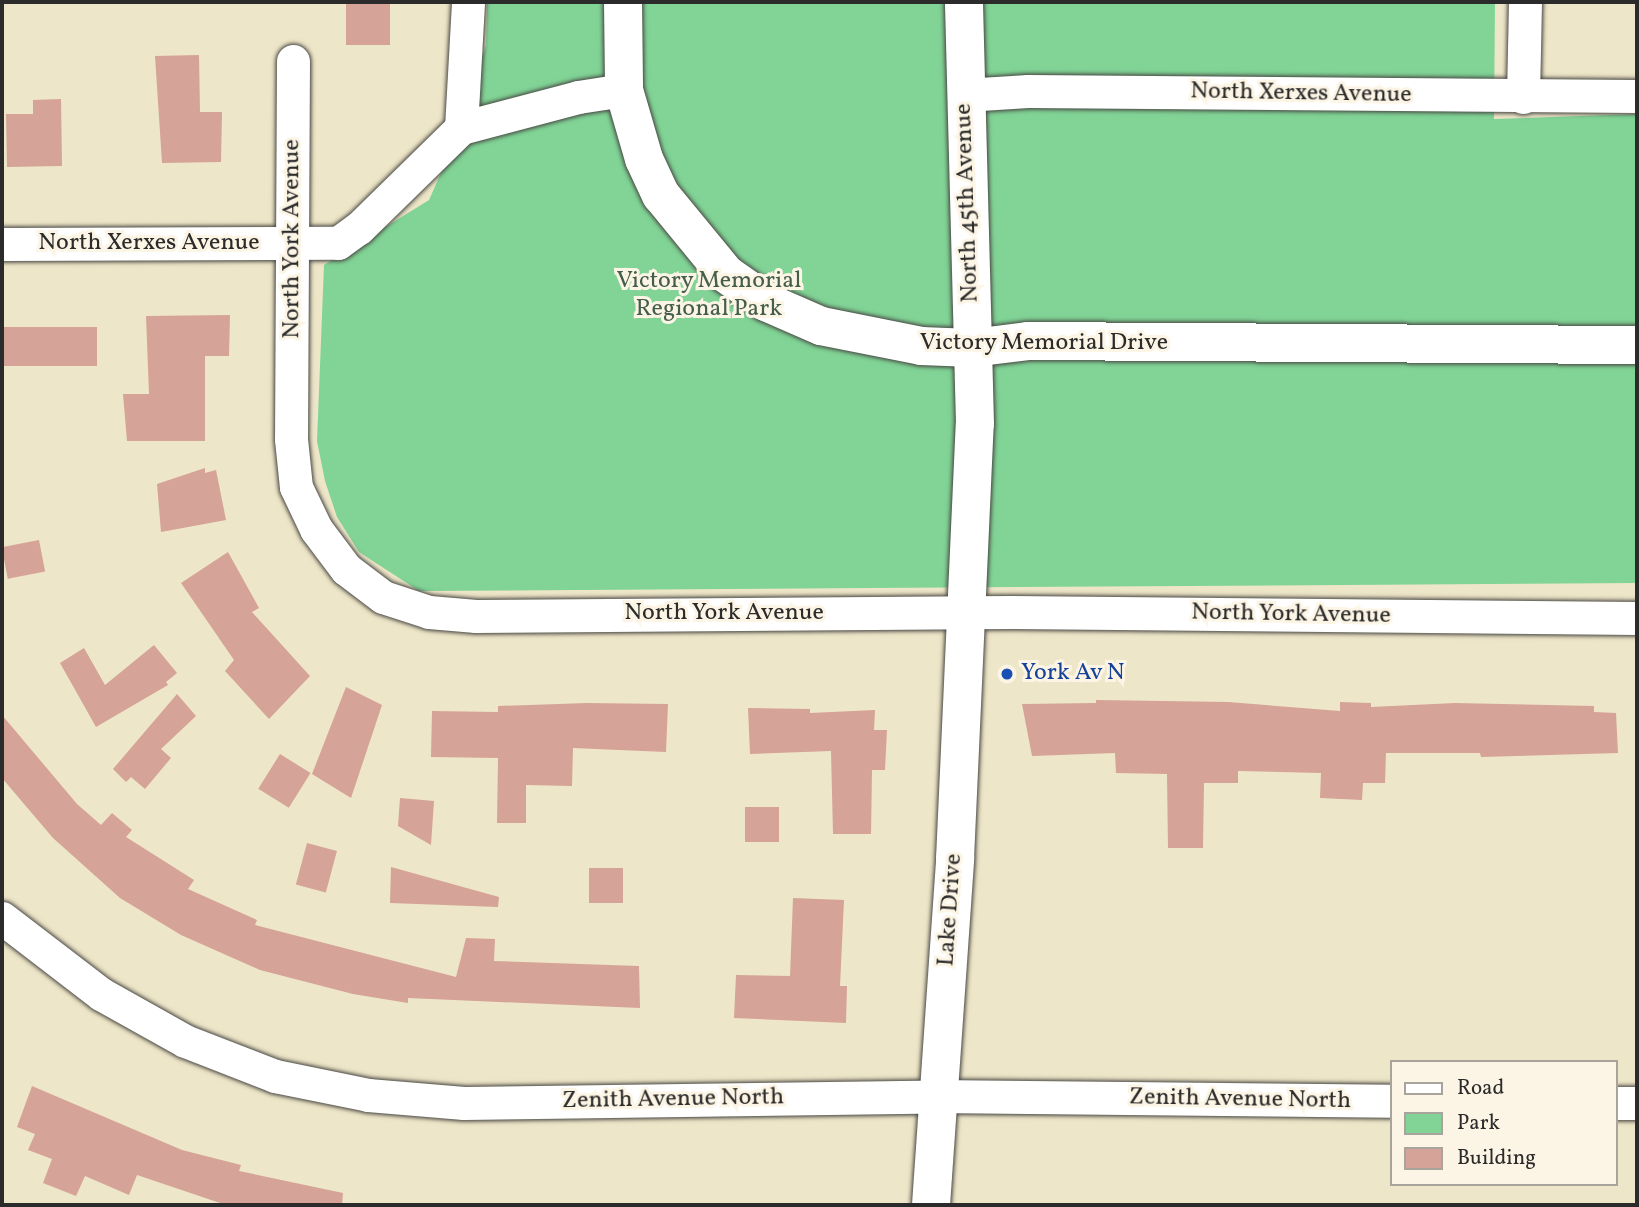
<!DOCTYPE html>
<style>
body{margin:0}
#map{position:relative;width:1639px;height:1207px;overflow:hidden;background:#eee6c8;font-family:Vollkorn,serif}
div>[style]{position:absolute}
.green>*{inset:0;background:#81d496}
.building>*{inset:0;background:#d5a397;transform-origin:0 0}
.roads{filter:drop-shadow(0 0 2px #484743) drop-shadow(0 0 2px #484743)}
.minor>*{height:33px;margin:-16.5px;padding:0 16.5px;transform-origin:16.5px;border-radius:16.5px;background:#fff}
.tertiary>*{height:38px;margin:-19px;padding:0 19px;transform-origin:19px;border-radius:19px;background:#fff}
.dots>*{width:19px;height:19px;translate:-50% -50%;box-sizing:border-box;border:4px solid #fcf5e5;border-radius:50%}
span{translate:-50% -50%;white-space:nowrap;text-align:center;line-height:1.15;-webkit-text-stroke:6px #fcf5e5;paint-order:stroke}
.street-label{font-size:24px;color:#2b2b2b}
.park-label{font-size:24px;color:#455e4b}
.transit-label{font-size:24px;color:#164399}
.left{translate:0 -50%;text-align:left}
.frame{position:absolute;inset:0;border:4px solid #2b2b2b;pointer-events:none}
.legend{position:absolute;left:1390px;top:1060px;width:228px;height:126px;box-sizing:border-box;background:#fcf5e5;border:2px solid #a8a49b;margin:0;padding:9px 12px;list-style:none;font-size:21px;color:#2b2b2b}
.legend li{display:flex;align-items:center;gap:14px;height:35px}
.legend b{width:35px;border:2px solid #a8a49b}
</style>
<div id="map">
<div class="green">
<i style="clip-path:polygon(487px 2px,1495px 2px,1494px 119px,1637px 114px,1637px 583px,419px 591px,359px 552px,337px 517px,325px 481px,317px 441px,324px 265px,429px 200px,461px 128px,486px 45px)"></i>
</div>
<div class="building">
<i style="left:346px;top:2px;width:44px;height:43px"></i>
<i style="clip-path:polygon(199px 55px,200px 112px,222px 112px,221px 162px,162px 163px,155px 56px)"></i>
<i style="clip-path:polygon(61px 99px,62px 166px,7px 167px,6px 114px,33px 114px,33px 100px)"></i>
<i style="clip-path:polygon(230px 315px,229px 356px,205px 356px,205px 441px,127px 441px,123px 394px,149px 394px,146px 316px)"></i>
<i style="left:97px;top:327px;width:39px;height:95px;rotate:90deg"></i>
<i style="clip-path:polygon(205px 468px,205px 473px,216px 470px,226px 520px,161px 532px,157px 484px)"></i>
<i style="left:39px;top:540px;width:32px;height:38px;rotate:79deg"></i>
<i style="clip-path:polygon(228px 552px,259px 608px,252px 612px,310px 676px,269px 719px,225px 671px,234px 660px,181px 583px)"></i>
<i style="clip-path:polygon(154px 645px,177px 673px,166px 682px,168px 685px,96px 727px,60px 663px,84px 648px,105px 685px)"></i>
<i style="clip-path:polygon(346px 687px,382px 705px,351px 798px,312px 774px)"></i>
<i style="clip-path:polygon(177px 694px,196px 716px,161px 749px,171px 758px,145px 789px,131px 777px,126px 782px,113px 769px)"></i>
<i style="clip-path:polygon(1096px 700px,1228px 702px,1340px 711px,1340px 702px,1371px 703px,1371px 707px,1455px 703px,1594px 706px,1594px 712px,1616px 713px,1618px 753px,1481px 757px,1480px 753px,1386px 753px,1385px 783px,1363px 783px,1362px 800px,1320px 798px,1321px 773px,1238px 771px,1238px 783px,1204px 783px,1203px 848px,1168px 848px,1167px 774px,1116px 773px,1115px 753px,1032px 756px,1022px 704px,1096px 703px)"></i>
<i style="clip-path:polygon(587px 703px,668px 704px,666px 752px,573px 748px,572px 786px,526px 785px,526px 823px,497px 823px,498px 758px,431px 757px,432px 711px,498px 712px,498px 706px)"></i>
<i style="clip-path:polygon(748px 708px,810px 709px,810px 713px,875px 710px,874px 730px,887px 730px,885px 770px,872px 770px,871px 834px,833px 834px,831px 751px,750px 754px)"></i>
<i style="clip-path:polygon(2px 715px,77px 804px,101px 825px,112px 813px,132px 830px,126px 837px,194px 880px,188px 889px,257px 920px,255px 925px,456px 977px,466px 938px,495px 939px,494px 961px,639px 966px,640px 1008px,408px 998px,408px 1003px,353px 994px,260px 970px,181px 935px,120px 898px,53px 838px,2px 778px)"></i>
<i style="left:280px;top:754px;width:36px;height:41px;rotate:32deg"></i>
<i style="clip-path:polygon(400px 798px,434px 801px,431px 845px,398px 826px)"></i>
<i style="left:779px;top:807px;width:35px;height:34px;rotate:90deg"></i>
<i style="left:307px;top:843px;width:31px;height:43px;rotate:15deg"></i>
<i style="clip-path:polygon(391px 867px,499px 897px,498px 907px,390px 903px)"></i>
<i style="left:589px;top:868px;width:34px;height:35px"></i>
<i style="clip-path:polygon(793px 898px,844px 900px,840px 986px,847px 986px,846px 1023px,734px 1018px,736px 975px,790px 976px)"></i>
<i style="clip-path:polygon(32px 1086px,182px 1150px,241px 1165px,239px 1171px,343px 1193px,342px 1205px,226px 1205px,137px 1175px,129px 1195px,85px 1176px,76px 1196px,43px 1183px,52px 1159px,28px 1150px,35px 1134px,17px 1127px)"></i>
</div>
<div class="roads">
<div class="minor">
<i style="left:293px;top:61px;width:378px;rotate:90.3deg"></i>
<i style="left:291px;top:439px;width:48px;rotate:84.1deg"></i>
<i style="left:296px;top:487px;width:47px;rotate:64.5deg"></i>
<i style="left:316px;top:529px;width:50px;rotate:53.1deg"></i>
<i style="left:346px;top:569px;width:46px;rotate:37.1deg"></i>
<i style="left:383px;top:597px;width:48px;rotate:18.1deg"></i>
<i style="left:429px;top:612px;width:47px;rotate:4.9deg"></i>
<i style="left:476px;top:616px;width:536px;rotate:-0.43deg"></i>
<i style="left:1012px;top:612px;width:625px;rotate:0.55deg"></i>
<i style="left:964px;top:95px;width:64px;rotate:-3.6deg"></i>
<i style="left:1028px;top:91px;width:609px;rotate:0.47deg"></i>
<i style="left:1523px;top:97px;width:95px;rotate:-88.8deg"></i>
<i style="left:461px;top:128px;width:126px;rotate:-86.8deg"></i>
<i style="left:2px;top:244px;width:336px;rotate:-0.2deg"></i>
<i style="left:338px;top:243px;width:26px;rotate:-36deg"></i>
<i style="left:359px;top:228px;width:143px;rotate:-44.4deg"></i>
<i style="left:461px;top:128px;width:121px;rotate:-14.8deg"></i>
<i style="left:578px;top:97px;width:47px;rotate:-8.7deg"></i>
<i style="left:2px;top:918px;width:125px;rotate:37.5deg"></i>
<i style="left:101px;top:994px;width:96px;rotate:29.2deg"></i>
<i style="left:185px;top:1041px;width:97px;rotate:21.3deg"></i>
<i style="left:275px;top:1076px;width:95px;rotate:11.5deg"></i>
<i style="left:368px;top:1095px;width:96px;rotate:4.8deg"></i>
<i style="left:464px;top:1103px;width:474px;rotate:-0.8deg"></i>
<i style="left:938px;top:1096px;width:454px;rotate:0.6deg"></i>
<i style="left:1616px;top:1103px;width:21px"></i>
</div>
<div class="tertiary">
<i style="left:623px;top:2px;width:88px;rotate:89.3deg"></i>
<i style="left:624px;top:90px;width:72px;rotate:73.8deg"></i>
<i style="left:644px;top:159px;width:40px;rotate:65deg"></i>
<i style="left:661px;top:195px;width:102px;rotate:50.6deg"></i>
<i style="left:726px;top:274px;width:49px;rotate:35deg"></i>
<i style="left:766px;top:302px;width:60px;rotate:23.6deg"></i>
<i style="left:821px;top:326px;width:102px;rotate:11.3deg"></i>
<i style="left:921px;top:346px;width:51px;rotate:2.2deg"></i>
<i style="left:972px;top:348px;width:56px;rotate:-7.1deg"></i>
<i style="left:1028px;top:341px;width:609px;rotate:0.38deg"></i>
<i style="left:931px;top:1205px;width:347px;rotate:-86deg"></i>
<i style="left:955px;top:859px;width:435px;rotate:-87.4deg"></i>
<i style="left:975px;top:424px;width:422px;rotate:-91.5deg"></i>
</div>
</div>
<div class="dots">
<i style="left:1007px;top:674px;background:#1a4fb4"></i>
</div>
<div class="street-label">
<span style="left:1301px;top:94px;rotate:1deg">North Xerxes Avenue</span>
<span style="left:968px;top:203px;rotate:-92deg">North 45th Avenue</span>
<span style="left:293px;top:239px;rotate:-90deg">North York Avenue</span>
<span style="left:149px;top:244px">North Xerxes Avenue</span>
<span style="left:1044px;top:344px">Victory Memorial Drive</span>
<span style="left:724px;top:614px">North York Avenue</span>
<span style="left:1291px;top:615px;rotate:1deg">North York Avenue</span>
<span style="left:951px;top:910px;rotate:-86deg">Lake Drive</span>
<span style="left:673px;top:1100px;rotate:-1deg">Zenith Avenue North</span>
<span style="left:1240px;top:1100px;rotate:1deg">Zenith Avenue North</span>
</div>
<div class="park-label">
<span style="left:709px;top:296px">Victory Memorial<br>Regional Park</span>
</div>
<div class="transit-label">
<span class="left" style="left:1021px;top:674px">York Av N</span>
</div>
<div class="frame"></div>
<ul class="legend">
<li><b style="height:9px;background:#fff"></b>Road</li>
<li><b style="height:19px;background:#81d496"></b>Park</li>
<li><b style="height:19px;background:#d5a397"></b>Building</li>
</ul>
</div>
